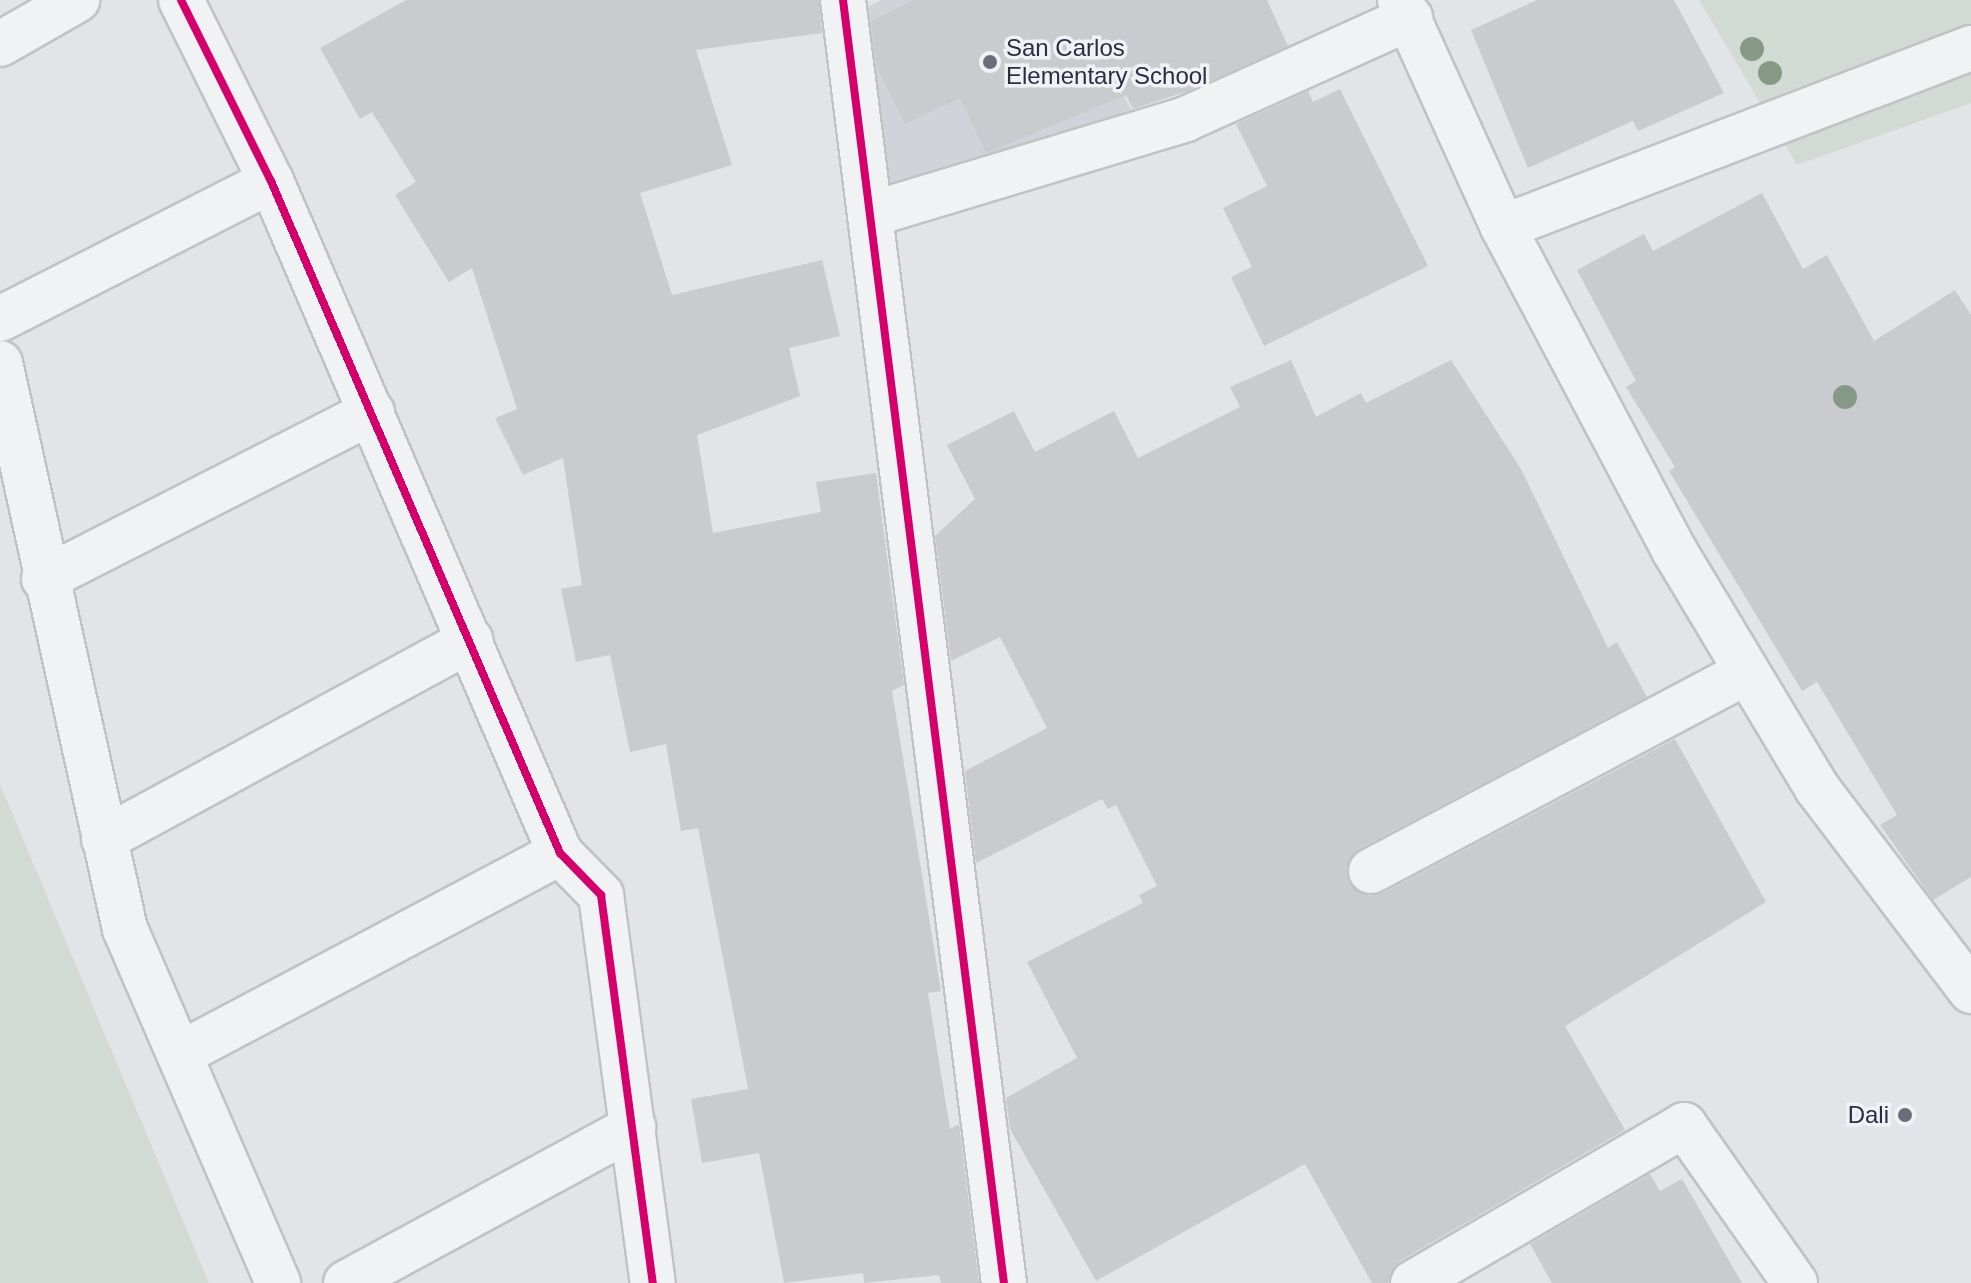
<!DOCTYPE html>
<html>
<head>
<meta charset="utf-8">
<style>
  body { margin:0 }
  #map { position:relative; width:1971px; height:1283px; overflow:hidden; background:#e3e4e7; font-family:Helvetica,sans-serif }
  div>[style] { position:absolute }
  .built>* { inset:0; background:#d1d3da }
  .green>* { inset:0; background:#d2dbd3 }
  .building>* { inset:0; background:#c9cbce }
  .roads { filter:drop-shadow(2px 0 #c1c2c5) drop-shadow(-2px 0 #c1c2c5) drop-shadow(0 2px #c1c2c5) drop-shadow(0 -2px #c1c2c5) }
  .minor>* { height:44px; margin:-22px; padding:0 22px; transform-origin:22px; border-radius:22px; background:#f1f2f4 }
  .tertiary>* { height:44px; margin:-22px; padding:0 22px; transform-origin:22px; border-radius:22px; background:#f1f2f4 }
  .cycleway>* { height:8px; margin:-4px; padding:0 4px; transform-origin:4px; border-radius:4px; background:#d6006c }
  .trees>* { width:24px; height:24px; margin:-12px; border-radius:50%; background:#869987 }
  .dots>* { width:22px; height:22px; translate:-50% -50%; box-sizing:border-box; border:4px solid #f0f2f6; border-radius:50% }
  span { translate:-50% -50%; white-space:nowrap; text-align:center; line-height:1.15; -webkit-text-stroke:7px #f0f2f6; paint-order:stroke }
  .poi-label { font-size:24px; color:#2a2f40 }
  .left { translate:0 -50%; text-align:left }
  .right { translate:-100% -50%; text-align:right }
</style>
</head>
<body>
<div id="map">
  <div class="built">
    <div style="clip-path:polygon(881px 0,1074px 0,1134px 115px,892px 193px,866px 8px)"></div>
  </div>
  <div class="green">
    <div style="clip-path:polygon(1699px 0,1971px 0,1971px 103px,1797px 165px)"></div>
    <div style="clip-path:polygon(0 783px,0 784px,209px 1283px,0 1283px)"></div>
  </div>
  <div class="building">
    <div style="clip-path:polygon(406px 0,819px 0,822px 33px,696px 50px,732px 165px,640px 193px,672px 295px,822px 260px,840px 336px,789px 348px,800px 396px,697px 435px,713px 533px,821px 512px,816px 482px,876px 473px,904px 685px,892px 691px,941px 991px,928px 993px,950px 1129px,959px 1124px,979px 1283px,941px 1283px,939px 1275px,864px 1283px,863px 1273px,784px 1283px,759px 1153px,702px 1163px,691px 1099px,748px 1089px,698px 828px,681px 831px,666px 744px,630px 752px,610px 655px,576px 662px,561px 589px,582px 585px,563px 458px,523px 475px,495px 418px,517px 409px,472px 268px,449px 282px,395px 195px,416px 182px,372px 112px,360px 119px,320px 48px)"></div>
    <div style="clip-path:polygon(913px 0,1267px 0,1288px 46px,1188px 91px,1133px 109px,1126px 95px,986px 153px,960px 98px,905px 124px,877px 68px,871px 21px)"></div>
    <div style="clip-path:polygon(1537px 0,1674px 0,1724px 93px,1638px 131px,1633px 121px,1528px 168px,1471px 30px)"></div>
    <div style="clip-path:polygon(1340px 89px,1428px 266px,1264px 346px,1231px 277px,1252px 267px,1223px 208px,1267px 186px,1236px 124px,1308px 91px,1313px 102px)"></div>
    <div style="clip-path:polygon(1762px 193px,1803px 269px,1827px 255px,1874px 341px,1955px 290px,1971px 315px,1971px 877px,1933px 900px,1880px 825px,1897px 815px,1817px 682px,1802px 691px,1669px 471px,1675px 467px,1626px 387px,1636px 381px,1577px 270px,1644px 234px,1653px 251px)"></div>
    <div style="clip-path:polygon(1291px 360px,1316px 417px,1361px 393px,1366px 403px,1451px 360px,1521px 469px,1608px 648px,1617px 642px,1647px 697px,1359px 849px,1346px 869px,1349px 883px,1369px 896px,1383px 893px,1675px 739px,1766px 902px,1565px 1026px,1625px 1130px,1400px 1261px,1388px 1283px,1372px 1283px,1305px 1164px,1096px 1281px,1010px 1129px,1006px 1098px,1077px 1058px,1027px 962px,1143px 903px,1139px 895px,1157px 886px,1116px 805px,1108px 809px,1102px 799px,976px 863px,965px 771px,1047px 728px,1000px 637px,951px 661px,935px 536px,975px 499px,947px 445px,1014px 411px,1035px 452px,1114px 411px,1138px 458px,1240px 407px,1230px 387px)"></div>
    <div style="clip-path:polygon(1650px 1174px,1660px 1191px,1682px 1179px,1742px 1283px,1552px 1283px,1530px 1244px)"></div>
  </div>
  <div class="roads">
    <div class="minor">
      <div style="left:181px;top:0;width:202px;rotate:63.6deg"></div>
      <div style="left:271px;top:181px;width:732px;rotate:66.73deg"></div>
      <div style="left:560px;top:853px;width:59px;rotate:45.7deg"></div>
      <div style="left:601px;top:895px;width:391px;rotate:82.4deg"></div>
      <div style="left:843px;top:0;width:1293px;rotate:82.85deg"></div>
      <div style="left:0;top:44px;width:89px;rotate:-29.7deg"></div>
      <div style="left:872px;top:214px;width:328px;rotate:-16.8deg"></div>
      <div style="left:1186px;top:119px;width:246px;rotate:-24.3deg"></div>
      <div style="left:1503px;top:227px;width:501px;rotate:-20.93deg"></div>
      <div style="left:0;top:319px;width:304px;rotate:-27deg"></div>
      <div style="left:0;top:363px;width:580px;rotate:77.55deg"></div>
      <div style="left:125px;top:929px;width:386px;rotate:66.6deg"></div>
      <div style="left:44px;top:579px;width:368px;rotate:-27deg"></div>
      <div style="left:104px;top:839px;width:417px;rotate:-28.5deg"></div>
      <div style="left:1371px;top:871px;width:423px;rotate:-27.9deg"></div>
      <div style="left:182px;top:1053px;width:428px;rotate:-27.9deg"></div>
      <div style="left:346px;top:1283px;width:327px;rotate:-28.5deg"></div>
      <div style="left:1413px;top:1283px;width:314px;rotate:-30.2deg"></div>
      <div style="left:1684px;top:1125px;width:193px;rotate:54.9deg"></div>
    </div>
    <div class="tertiary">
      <div style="left:1400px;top:0;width:249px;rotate:65.6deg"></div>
      <div style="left:1503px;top:227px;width:365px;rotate:62.1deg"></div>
      <div style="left:1674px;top:550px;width:278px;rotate:59deg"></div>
      <div style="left:1817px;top:788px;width:255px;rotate:52.8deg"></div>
    </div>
  </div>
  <div class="cycleway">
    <div style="left:181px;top:0;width:202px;rotate:63.6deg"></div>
    <div style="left:271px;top:181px;width:732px;rotate:66.73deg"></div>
    <div style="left:560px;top:853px;width:59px;rotate:45.7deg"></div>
    <div style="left:601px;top:895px;width:391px;rotate:82.4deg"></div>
    <div style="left:843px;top:0;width:1293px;rotate:82.85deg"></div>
  </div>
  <div class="trees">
    <div style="left:1752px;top:49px"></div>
    <div style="left:1770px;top:73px"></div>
    <div style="left:1845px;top:397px"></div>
  </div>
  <div class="dots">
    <div style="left:990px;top:62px;background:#6b6e7a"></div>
    <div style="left:1905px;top:1115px;background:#6b6e7a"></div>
  </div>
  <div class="poi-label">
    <span class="left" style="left:1006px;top:62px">San Carlos<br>Elementary School</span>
    <span class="right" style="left:1889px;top:1115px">Dali</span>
  </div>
</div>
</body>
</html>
